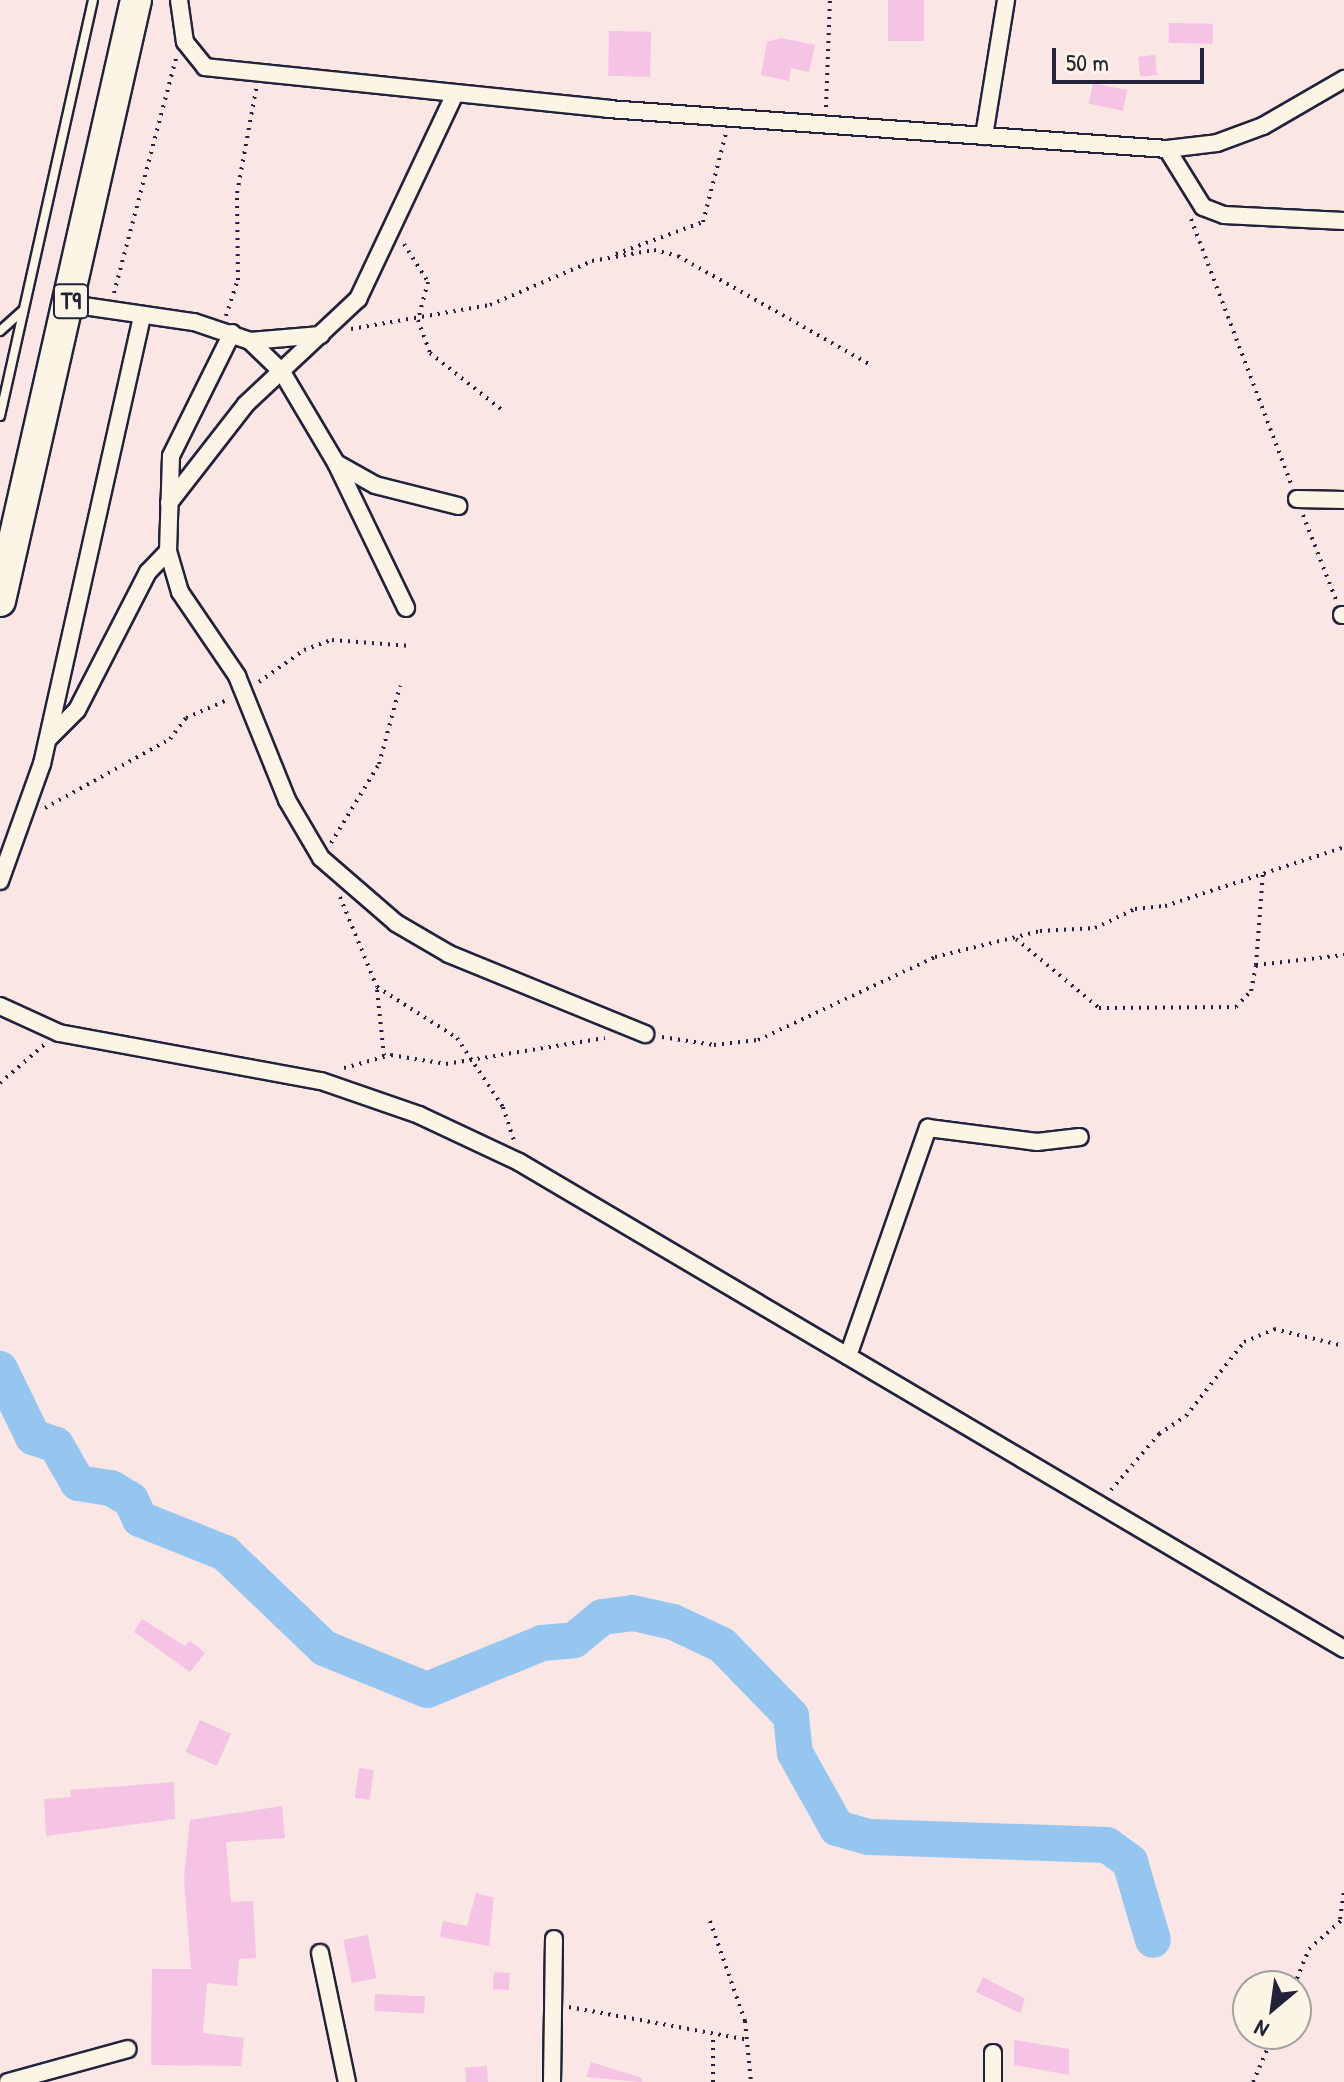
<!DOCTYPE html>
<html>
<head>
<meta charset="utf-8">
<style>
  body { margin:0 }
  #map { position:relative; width:1344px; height:2082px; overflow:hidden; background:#fae6e5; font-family:"Patrick Hand",sans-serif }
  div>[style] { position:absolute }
  .river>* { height:36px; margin:-18px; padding:0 18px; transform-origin:18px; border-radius:18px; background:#94c6f0 }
  .building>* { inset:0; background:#f5c3e4; transform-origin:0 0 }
  .path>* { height:4px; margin-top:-2px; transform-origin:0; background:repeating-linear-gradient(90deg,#22223b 0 2px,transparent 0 8px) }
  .roads { filter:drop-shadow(2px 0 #22223b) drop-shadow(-2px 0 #22223b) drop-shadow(0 2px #22223b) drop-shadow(0 -2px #22223b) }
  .lane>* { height:8px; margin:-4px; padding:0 4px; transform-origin:4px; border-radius:4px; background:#fcf5e5 }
  .street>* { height:16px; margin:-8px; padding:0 8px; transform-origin:8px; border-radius:8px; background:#fcf5e5 }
  .highway>* { height:30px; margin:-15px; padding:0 15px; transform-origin:15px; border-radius:15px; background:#fcf5e5 }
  span { translate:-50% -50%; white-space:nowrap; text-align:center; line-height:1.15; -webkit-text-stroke:6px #fcf5e5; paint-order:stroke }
  .shield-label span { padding:2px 6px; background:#fcf5e5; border:2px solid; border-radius:6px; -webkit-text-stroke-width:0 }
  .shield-label { font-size:24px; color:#22223b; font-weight:700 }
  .north { position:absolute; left:1232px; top:1970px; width:80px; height:80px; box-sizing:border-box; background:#fcf5e5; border:2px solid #a5a1a1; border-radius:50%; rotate:209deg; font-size:22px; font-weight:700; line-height:32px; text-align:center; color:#22223b }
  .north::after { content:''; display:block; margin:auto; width:28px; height:36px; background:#22223b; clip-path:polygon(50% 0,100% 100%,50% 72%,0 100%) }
  .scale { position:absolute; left:1052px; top:48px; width:152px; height:36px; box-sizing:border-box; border:4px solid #22223b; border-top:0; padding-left:10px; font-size:24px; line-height:28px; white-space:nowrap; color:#22223b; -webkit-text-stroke:6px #fcf5e5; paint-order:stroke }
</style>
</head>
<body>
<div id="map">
  <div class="river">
    <div style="left:0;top:1369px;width:76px;rotate:64.1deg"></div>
    <div style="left:33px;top:1437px;width:24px;rotate:19deg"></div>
    <div style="left:56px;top:1445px;width:44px;rotate:59.9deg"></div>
    <div style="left:78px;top:1483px;width:33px;rotate:9deg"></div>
    <div style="left:111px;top:1488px;width:23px;rotate:31deg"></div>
    <div style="left:131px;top:1500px;width:21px;rotate:65deg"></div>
    <div style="left:140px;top:1519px;width:92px;rotate:21.8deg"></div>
    <div style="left:225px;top:1553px;width:137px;rotate:43.8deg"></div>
    <div style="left:324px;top:1648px;width:111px;rotate:22.2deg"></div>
    <div style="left:427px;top:1690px;width:124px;rotate:-22.2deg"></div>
    <div style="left:542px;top:1643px;width:32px;rotate:-5deg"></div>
    <div style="left:574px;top:1640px;width:36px;rotate:-39deg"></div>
    <div style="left:602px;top:1617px;width:31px;rotate:-7deg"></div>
    <div style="left:633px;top:1613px;width:41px;rotate:12.7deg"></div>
    <div style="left:673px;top:1622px;width:54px;rotate:25.1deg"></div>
    <div style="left:722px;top:1645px;width:99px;rotate:45.8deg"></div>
    <div style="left:791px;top:1716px;width:37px;rotate:84deg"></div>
    <div style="left:795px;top:1753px;width:86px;rotate:60.8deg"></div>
    <div style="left:837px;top:1828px;width:33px;rotate:16deg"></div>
    <div style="left:869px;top:1837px;width:238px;rotate:1.9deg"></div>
    <div style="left:1107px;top:1845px;width:29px;rotate:36deg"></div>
    <div style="left:1130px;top:1862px;width:81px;rotate:73.6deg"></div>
  </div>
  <div class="building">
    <div style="left:888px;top:0;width:36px;height:41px"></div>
    <div style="left:1169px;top:23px;width:44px;height:20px;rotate:1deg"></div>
    <div style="left:609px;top:31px;width:42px;height:45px;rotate:1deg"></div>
    <div style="clip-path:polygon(781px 38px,815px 45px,809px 72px,791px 68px,789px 81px,761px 75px,767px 42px)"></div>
    <div style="left:1155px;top:55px;width:20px;height:17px;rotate:84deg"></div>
    <div style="left:1093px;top:83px;width:35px;height:21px;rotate:12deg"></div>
    <div style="clip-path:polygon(142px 1619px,185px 1646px,190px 1641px,205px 1653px,190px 1672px,134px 1632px)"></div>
    <div style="left:200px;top:1720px;width:34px;height:35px;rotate:24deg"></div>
    <div style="left:359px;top:1768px;width:15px;height:30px;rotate:8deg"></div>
    <div style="clip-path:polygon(174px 1782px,175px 1819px,46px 1836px,44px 1799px,71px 1797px,70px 1790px)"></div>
    <div style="clip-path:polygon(282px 1806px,285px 1838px,226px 1842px,231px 1902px,253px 1901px,256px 1958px,239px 1959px,237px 1986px,207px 1983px,203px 2033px,244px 2038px,241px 2066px,151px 2065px,152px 1969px,191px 1969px,184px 1878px,190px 1820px)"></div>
    <div style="clip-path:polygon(476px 1893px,494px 1898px,489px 1946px,440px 1937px,443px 1921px,467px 1926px)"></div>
    <div style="left:368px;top:1935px;width:44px;height:25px;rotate:79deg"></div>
    <div style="left:494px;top:1972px;width:16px;height:17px;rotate:4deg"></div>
    <div style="clip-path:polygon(983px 1977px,1025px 1999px,1020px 2013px,976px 1992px)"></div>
    <div style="left:375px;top:1994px;width:50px;height:17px;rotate:3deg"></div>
    <div style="clip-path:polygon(1014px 2040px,1069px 2049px,1069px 2075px,1014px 2065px)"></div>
    <div style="clip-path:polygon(591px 2062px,642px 2078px,642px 2082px,586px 2077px)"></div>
    <div style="left:487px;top:2066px;width:16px;height:22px;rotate:86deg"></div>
  </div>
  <div class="path">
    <div style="left:826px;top:107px;width:107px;rotate:-87.9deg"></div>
    <div style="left:1191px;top:219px;width:283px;rotate:69.3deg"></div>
    <div style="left:404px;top:244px;width:45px;rotate:57.7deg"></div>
    <div style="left:428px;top:282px;width:39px;rotate:105deg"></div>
    <div style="left:418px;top:320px;width:35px;rotate:70deg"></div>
    <div style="left:430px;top:353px;width:92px;rotate:38.4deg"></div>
    <div style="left:616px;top:254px;width:93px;rotate:-20.2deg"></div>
    <div style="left:703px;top:222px;width:92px;rotate:-75.5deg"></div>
    <div style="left:114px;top:293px;width:243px;rotate:-75.2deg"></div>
    <div style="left:226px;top:316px;width:38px;rotate:-72deg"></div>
    <div style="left:238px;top:280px;width:87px;rotate:-90.7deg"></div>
    <div style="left:237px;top:193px;width:106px;rotate:-79.6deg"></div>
    <div style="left:351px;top:329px;width:141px;rotate:-9.8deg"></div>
    <div style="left:490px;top:305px;width:111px;rotate:-23.3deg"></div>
    <div style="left:592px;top:261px;width:63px;rotate:-10.1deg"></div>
    <div style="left:654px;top:250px;width:25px;rotate:14deg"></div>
    <div style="left:678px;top:256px;width:222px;rotate:29.5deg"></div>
    <div style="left:1303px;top:515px;width:91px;rotate:68.8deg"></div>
    <div style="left:259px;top:682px;width:55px;rotate:-35.4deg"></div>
    <div style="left:304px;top:650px;width:30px;rotate:-20deg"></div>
    <div style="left:332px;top:640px;width:79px;rotate:4.3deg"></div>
    <div style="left:45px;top:808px;width:143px;rotate:-28.9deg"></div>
    <div style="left:170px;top:739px;width:26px;rotate:-53deg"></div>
    <div style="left:186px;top:718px;width:45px;rotate:-23.7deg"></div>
    <div style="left:331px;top:843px;width:92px;rotate:-58.7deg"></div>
    <div style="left:379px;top:764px;width:81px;rotate:-74.9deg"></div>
    <div style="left:340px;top:897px;width:97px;rotate:67.7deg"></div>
    <div style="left:377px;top:987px;width:95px;rotate:32.5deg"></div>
    <div style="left:457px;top:1038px;width:83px;rotate:56.3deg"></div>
    <div style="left:503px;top:1107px;width:36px;rotate:72deg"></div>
    <div style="left:1016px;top:939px;width:108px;rotate:39.7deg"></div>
    <div style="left:1099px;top:1008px;width:137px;rotate:-0.4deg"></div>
    <div style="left:1236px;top:1007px;width:22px;rotate:-47deg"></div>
    <div style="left:1251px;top:991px;width:26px;rotate:-79deg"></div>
    <div style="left:1256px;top:965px;width:93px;rotate:-85.7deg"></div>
    <div style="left:1256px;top:965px;width:89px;rotate:-6.5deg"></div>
    <div style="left:377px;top:990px;width:66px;rotate:83.9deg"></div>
    <div style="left:662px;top:1037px;width:53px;rotate:8.7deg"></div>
    <div style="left:714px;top:1045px;width:44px;rotate:-6.5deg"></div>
    <div style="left:758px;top:1040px;width:195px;rotate:-25.1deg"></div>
    <div style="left:935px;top:957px;width:108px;rotate:-13.9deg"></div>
    <div style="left:1040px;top:931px;width:55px;rotate:-3.1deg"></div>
    <div style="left:1095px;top:928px;width:44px;rotate:-25.4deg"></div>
    <div style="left:1135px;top:909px;width:30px;rotate:-6deg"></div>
    <div style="left:1165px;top:906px;width:188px;rotate:-18.2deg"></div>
    <div style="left:344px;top:1068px;width:49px;rotate:-15.5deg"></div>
    <div style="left:391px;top:1055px;width:56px;rotate:9.3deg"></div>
    <div style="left:446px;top:1064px;width:161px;rotate:-9.3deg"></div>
    <div style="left:0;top:1083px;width:58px;rotate:-40.8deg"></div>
    <div style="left:1111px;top:1490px;width:74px;rotate:-49.4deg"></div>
    <div style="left:1159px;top:1434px;width:32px;rotate:-34deg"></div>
    <div style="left:1186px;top:1416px;width:94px;rotate:-51.9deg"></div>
    <div style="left:1244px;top:1342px;width:33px;rotate:-23deg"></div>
    <div style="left:1274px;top:1329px;width:72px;rotate:13.7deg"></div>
    <div style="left:1340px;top:1919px;width:29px;rotate:-82deg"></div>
    <div style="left:710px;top:1921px;width:106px;rotate:70.7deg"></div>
    <div style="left:745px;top:2021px;width:61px;rotate:84.4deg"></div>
    <div style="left:1294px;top:1986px;width:40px;rotate:-68deg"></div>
    <div style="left:1309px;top:1949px;width:47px;rotate:-41.5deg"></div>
    <div style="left:569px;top:2007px;width:183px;rotate:10.4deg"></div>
    <div style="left:713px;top:2082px;width:43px;rotate:-90deg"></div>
    <div style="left:1253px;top:2082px;width:52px;rotate:-66.4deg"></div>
  </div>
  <div class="roads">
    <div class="lane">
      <div style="left:0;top:331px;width:30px;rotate:-42deg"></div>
      <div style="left:0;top:416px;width:426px;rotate:-77.4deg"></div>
    </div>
    <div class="street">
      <div style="left:179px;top:0;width:42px;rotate:81.9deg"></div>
      <div style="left:185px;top:42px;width:32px;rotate:51deg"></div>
      <div style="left:205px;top:67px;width:405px;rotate:5.9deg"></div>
      <div style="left:608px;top:109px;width:560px;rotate:4.09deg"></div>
      <div style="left:1167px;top:149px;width:68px;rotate:58.2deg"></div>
      <div style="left:1203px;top:207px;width:22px;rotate:21deg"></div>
      <div style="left:1224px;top:215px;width:120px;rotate:2.9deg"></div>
      <div style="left:984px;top:136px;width:138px;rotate:-80.8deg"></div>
      <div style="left:1167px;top:149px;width:50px;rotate:-6.8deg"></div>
      <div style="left:1217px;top:143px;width:49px;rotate:-20.3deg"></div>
      <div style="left:1263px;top:126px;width:94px;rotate:-30.1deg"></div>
      <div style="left:70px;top:304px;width:125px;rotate:8.3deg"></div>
      <div style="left:194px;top:322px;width:59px;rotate:18.7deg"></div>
      <div style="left:250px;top:341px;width:45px;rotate:44.1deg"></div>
      <div style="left:282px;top:372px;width:106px;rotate:59.3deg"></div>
      <div style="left:336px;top:463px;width:45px;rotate:29.4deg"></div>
      <div style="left:375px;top:485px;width:86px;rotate:14.2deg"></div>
      <div style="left:232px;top:333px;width:137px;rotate:116.4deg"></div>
      <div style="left:171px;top:456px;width:95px;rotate:91.8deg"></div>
      <div style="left:168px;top:551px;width:43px;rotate:73.7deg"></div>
      <div style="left:180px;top:592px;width:102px;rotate:55.8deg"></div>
      <div style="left:237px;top:676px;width:134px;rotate:68deg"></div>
      <div style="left:287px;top:800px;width:67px;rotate:59.6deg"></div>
      <div style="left:321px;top:858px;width:99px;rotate:40.9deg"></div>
      <div style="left:396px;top:923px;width:61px;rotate:30.3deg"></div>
      <div style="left:449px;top:954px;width:212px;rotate:22.2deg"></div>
      <div style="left:250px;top:341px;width:71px;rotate:-4.8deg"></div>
      <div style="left:336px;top:463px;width:161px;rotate:64.2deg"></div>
      <div style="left:1297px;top:499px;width:47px;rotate:1.2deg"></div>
      <div style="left:169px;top:503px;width:125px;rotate:-52.1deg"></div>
      <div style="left:246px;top:404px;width:154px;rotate:-43.2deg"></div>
      <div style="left:358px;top:299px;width:227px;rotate:-64.7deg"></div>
      <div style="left:1342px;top:615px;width:2px"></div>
      <div style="left:48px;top:739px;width:41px;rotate:-45deg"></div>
      <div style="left:77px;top:710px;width:155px;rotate:-62.8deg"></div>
      <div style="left:148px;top:572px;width:29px;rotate:-46deg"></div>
      <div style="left:0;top:881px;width:124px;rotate:-70.3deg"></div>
      <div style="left:42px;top:764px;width:458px;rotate:-77.4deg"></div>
      <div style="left:0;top:1006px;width:65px;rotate:24.6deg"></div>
      <div style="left:59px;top:1033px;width:266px;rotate:10.4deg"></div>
      <div style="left:321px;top:1081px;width:104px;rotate:19.1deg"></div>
      <div style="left:419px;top:1115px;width:110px;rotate:25.2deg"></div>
      <div style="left:519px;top:1162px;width:958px;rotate:30.55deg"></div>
      <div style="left:848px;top:1356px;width:242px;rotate:-70.7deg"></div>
      <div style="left:928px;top:1128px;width:110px;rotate:7.3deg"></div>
      <div style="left:1037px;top:1142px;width:43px;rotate:-6.6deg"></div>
      <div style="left:320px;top:1953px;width:132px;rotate:78.2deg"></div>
      <div style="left:993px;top:2053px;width:29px;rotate:90deg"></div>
      <div style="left:8px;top:2082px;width:124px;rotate:-15.4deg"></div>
      <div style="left:552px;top:2082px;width:143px;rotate:-89.2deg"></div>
    </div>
    <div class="highway">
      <div style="left:0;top:601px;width:616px;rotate:-77.25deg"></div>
    </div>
  </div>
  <div class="shield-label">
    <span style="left:71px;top:301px">T9</span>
  </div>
  <div class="north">N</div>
  <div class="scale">50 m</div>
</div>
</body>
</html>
